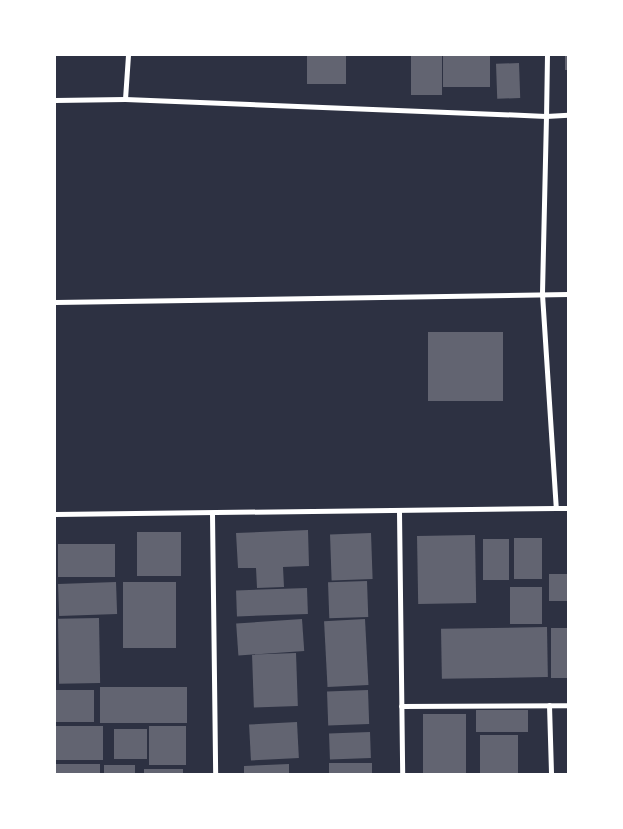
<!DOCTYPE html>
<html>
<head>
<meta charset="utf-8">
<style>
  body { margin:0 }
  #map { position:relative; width:623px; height:829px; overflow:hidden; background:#2d3142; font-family:"Space Grotesk",sans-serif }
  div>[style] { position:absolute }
  .building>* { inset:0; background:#626471; transform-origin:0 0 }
  .minor>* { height:5px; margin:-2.5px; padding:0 2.5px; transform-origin:2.5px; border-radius:2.5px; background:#fff }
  span { translate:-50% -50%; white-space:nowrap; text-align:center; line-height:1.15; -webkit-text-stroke:4px #fff; paint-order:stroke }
  .frame { position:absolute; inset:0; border:56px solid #fff; pointer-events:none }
</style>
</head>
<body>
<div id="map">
  <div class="building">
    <div style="left:307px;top:55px;width:39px;height:29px"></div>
    <div style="left:411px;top:55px;width:31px;height:40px"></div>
    <div style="left:443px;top:55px;width:47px;height:32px"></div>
    <div style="left:565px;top:55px;width:3px;height:15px"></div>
    <div style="left:519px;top:63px;width:35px;height:23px;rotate:88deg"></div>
    <div style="left:428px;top:332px;width:75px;height:69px"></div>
    <div style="clip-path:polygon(308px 530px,309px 566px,283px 567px,284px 587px,257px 588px,256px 568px,238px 568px,236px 533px)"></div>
    <div style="left:181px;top:532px;width:44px;height:44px;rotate:90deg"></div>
    <div style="left:371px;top:533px;width:46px;height:41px;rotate:88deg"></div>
    <div style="left:475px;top:535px;width:68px;height:58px;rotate:89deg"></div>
    <div style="left:514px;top:538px;width:28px;height:41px"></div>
    <div style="left:509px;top:539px;width:41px;height:26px;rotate:90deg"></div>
    <div style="left:115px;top:544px;width:33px;height:57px;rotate:90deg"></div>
    <div style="left:549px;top:574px;width:19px;height:27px"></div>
    <div style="left:367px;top:581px;width:36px;height:39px;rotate:88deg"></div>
    <div style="left:116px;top:582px;width:32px;height:58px;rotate:88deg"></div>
    <div style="left:123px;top:582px;width:53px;height:66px"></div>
    <div style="left:510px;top:587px;width:32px;height:37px"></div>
    <div style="left:307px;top:588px;width:26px;height:71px;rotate:88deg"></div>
    <div style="left:99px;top:618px;width:65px;height:41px;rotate:89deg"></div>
    <div style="left:302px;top:619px;width:32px;height:66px;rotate:86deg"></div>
    <div style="left:365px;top:619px;width:66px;height:41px;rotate:87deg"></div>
    <div style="left:547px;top:627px;width:50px;height:106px;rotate:89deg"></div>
    <div style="left:568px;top:628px;width:50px;height:17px;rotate:90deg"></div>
    <div style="left:296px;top:653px;width:53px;height:44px;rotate:88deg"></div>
    <div style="left:187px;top:687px;width:36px;height:87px;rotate:90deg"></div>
    <div style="left:55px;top:690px;width:39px;height:32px"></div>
    <div style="left:368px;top:690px;width:34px;height:41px;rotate:88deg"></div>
    <div style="left:476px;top:710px;width:52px;height:22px"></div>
    <div style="left:423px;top:714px;width:43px;height:60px"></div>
    <div style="left:297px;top:722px;width:36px;height:48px;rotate:87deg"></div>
    <div style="left:103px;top:726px;width:34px;height:48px;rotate:90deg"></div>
    <div style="left:186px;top:726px;width:39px;height:37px;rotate:90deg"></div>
    <div style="left:114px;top:729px;width:33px;height:30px"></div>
    <div style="left:370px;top:732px;width:26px;height:41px;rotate:88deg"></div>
    <div style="left:480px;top:735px;width:38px;height:39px"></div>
    <div style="left:372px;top:763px;width:11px;height:43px;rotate:90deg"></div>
    <div style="left:55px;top:764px;width:45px;height:10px"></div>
    <div style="clip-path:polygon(289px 764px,289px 774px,244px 774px,244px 766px)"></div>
    <div style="left:104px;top:765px;width:31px;height:9px"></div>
    <div style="left:144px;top:769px;width:39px;height:5px"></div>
  </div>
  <div class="minor">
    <div style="left:547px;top:55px;width:61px;rotate:90.9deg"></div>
    <div style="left:546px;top:116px;width:22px;rotate:-3deg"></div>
    <div style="left:125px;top:99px;width:44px;rotate:-86.1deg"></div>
    <div style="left:55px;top:100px;width:70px;rotate:-0.8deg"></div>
    <div style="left:125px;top:99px;width:421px;rotate:2.3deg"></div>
    <div style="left:546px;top:116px;width:178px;rotate:91.3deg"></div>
    <div style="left:542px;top:294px;width:214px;rotate:86.3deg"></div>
    <div style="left:556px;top:508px;width:501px;rotate:179.31deg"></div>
    <div style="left:55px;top:302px;width:513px;rotate:-0.89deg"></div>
    <div style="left:556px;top:508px;width:12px"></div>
    <div style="left:399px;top:512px;width:262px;rotate:89.3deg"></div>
    <div style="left:212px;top:514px;width:260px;rotate:89.3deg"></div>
    <div style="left:549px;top:705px;width:69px;rotate:88.3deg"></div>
    <div style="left:401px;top:706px;width:167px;rotate:-0.3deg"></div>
  </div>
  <div class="frame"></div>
</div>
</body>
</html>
